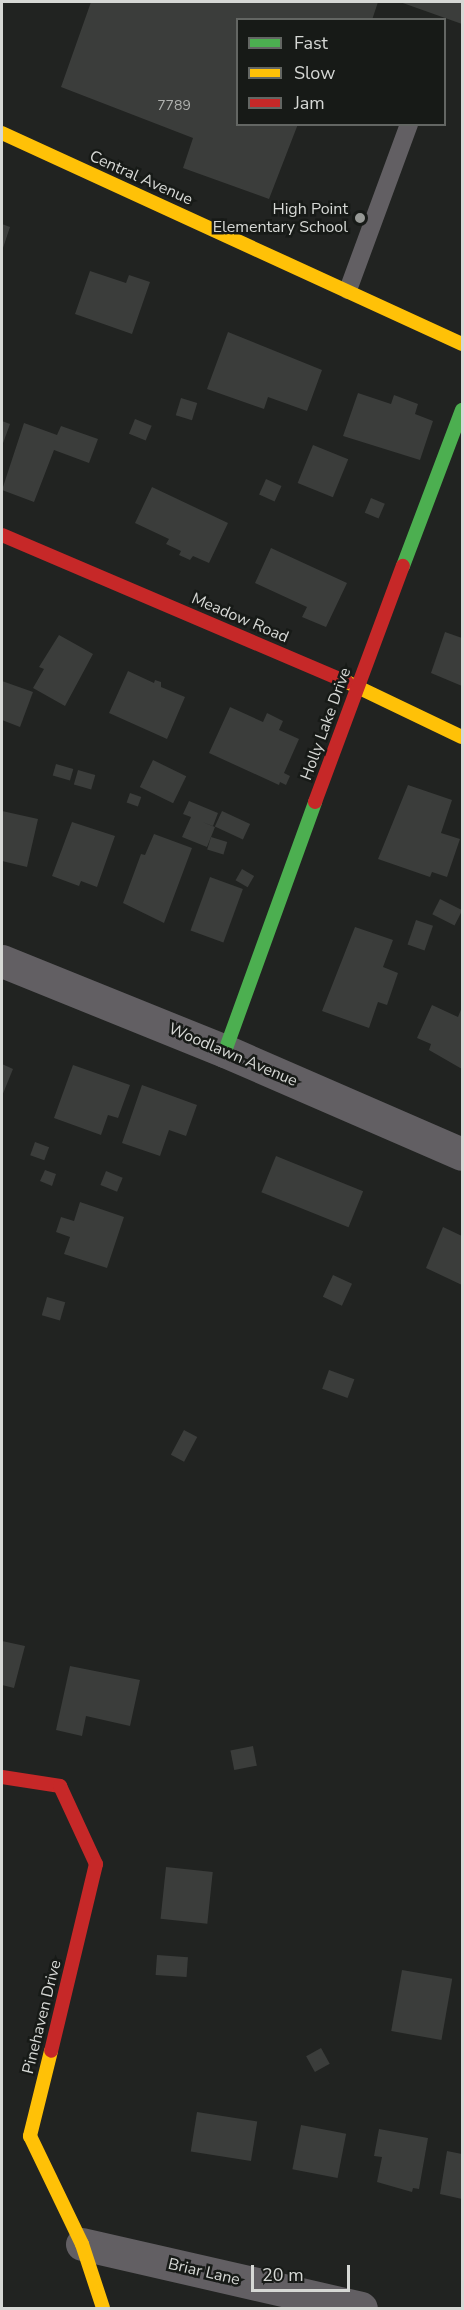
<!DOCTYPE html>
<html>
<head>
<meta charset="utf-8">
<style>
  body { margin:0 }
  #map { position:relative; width:464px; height:2310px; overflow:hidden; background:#212321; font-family:"Nunito Sans",sans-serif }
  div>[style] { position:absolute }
  .building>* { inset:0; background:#3b3d3b; transform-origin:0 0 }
  .lane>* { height:18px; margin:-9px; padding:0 9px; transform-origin:9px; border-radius:9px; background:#625f63 }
  .street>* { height:33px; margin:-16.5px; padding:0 16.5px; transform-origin:16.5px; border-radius:16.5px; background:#625f63 }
  .fast>* { height:14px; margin:-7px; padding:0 7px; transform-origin:7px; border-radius:7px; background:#4caf50 }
  .slow>* { height:14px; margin:-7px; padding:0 7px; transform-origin:7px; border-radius:7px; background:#ffc107 }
  .jam>* { height:14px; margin:-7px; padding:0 7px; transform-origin:7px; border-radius:7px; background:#c62828 }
  .dots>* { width:16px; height:16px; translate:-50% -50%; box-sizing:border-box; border:3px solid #171a17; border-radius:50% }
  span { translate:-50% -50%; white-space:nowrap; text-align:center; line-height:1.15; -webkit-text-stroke:5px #171a17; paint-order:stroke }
  .number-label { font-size:14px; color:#afb1ae }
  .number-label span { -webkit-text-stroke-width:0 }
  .street-label { font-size:16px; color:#d6d8d5 }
  .poi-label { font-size:16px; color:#d6d8d5 }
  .right { translate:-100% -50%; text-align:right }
  .frame { position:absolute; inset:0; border:3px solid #d6d8d5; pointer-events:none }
  .legend { position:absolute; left:236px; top:18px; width:210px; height:108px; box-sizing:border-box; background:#171a17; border:2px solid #636663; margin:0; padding:8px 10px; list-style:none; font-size:18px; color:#d6d8d5 }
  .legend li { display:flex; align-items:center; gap:12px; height:30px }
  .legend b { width:30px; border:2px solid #636663 }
  .scale { position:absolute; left:251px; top:2265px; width:99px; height:27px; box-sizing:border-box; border:3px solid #d6d8d5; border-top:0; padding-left:8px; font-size:18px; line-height:21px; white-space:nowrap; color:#d6d8d5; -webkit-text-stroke:4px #171a17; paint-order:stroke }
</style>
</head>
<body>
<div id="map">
  <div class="building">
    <div style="clip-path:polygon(91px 2px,378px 2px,372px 20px,237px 20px,237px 124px,298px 124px,269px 199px,183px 168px,193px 138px,61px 87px)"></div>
    <div style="clip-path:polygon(400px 2px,462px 2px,462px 24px)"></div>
    <div style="clip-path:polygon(2px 224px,10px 227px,2px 251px)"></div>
    <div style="clip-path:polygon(90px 271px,126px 283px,129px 275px,150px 282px,132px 334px,75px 314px)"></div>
    <div style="clip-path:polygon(228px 332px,322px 370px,307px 411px,268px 397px,264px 409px,207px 389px)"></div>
    <div style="clip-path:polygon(358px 393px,391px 404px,394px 395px,418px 404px,415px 414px,433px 421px,420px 460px,343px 436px)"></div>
    <div style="left:181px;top:398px;width:17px;height:18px;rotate:17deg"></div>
    <div style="left:135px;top:419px;width:18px;height:16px;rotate:22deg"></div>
    <div style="clip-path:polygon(2px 421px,10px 424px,2px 446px)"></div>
    <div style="clip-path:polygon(24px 423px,57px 435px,61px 426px,98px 439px,89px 463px,54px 450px,34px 502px,2px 490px)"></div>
    <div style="left:313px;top:445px;width:38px;height:41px;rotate:22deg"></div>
    <div style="left:266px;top:479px;width:17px;height:17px;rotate:24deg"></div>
    <div style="clip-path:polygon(152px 487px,228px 523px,209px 563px,193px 556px,190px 560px,179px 555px,181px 551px,166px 544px,169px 539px,135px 523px)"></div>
    <div style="left:371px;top:498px;width:15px;height:16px;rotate:23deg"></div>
    <div style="clip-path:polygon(271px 548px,347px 583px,326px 627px,302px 617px,307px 607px,255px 583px)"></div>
    <div style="clip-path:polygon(445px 632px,462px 638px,462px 686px,431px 673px)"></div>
    <div style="clip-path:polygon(59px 635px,93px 654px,65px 706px,33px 688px,44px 669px,39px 667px)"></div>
    <div style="clip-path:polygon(128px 671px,154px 683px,155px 680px,161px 682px,161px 687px,185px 697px,167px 739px,109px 713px)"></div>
    <div style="clip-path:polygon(2px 681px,33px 692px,20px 727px,2px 720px)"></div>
    <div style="clip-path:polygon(230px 707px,263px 722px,267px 713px,283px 721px,279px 730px,299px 739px,284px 773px,290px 776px,286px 785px,280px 782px,279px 785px,209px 753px)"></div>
    <div style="left:153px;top:760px;width:37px;height:30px;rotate:26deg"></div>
    <div style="left:56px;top:764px;width:18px;height:12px;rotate:16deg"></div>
    <div style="left:78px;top:770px;width:18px;height:15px;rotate:16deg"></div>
    <div style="clip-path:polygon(408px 785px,452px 800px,441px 833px,460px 839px,447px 877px,432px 872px,430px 877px,378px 859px)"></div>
    <div style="left:130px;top:793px;width:12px;height:10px;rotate:20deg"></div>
    <div style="clip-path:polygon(189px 801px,218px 813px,213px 826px,202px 822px,215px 827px,207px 847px,182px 837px,191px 817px,183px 814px)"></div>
    <div style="clip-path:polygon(2px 811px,38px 819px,27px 867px,2px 861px)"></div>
    <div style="left:222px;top:811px;width:31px;height:17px;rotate:25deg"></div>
    <div style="clip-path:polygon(72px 822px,115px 836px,97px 887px,81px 881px,79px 886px,52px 876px)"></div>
    <div style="clip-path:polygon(154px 834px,192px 848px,164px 923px,123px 903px,141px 854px,145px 855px)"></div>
    <div style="left:211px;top:837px;width:17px;height:13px;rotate:17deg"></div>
    <div style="left:242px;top:869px;width:14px;height:13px;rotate:30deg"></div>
    <div style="left:210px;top:877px;width:35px;height:57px;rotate:20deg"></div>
    <div style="left:440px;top:899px;width:25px;height:17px;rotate:27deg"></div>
    <div style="left:416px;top:920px;width:18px;height:26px;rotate:19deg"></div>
    <div style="clip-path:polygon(355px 927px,393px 940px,383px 967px,398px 973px,387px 1005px,378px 1002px,369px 1028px,322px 1011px)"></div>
    <div style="clip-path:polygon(432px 1005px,458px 1017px,462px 1007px,462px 1069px,429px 1050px,431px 1044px,417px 1038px)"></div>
    <div style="clip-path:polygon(2px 1064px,13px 1069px,2px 1096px)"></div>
    <div style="clip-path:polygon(73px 1065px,130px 1085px,118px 1118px,108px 1115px,101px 1135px,54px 1118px)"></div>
    <div style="clip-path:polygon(142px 1085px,197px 1105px,186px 1136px,169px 1130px,160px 1156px,122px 1143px)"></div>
    <div style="left:35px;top:1142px;width:15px;height:14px;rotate:20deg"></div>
    <div style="left:276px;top:1156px;width:94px;height:39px;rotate:22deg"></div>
    <div style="clip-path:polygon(45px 1170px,56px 1174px,52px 1186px,40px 1181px)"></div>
    <div style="left:106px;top:1171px;width:18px;height:15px;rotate:22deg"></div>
    <div style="clip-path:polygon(80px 1202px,124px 1217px,107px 1268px,64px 1254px,70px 1237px,56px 1232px,61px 1217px,74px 1221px)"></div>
    <div style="clip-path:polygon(443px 1227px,462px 1236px,462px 1285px,426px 1268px)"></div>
    <div style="left:333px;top:1275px;width:21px;height:24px;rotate:25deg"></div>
    <div style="left:47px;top:1297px;width:19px;height:19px;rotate:16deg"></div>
    <div style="left:329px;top:1370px;width:27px;height:20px;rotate:20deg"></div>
    <div style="left:184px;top:1430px;width:15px;height:28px;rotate:28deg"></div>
    <div style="clip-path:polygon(2px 1641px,25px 1646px,14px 1688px,2px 1685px)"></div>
    <div style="clip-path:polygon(70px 1666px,140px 1680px,130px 1726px,86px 1716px,82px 1736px,56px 1730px)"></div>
    <div style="left:253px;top:1746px;width:20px;height:23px;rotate:79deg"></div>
    <div style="left:166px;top:1867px;width:47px;height:52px;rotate:6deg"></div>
    <div style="left:157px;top:1955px;width:31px;height:20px;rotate:4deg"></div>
    <div style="left:402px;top:1970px;width:51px;height:62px;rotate:10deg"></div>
    <div style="left:321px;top:2048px;width:18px;height:17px;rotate:61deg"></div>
    <div style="left:197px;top:2112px;width:61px;height:40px;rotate:9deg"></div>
    <div style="left:301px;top:2125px;width:46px;height:45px;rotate:11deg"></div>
    <div style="clip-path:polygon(379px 2129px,428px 2138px,419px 2189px,413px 2188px,412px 2192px,377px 2182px,382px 2157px,374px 2156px)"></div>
    <div style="clip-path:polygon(447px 2151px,462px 2154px,462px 2199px,440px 2194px)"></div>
  </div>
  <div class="lane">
    <div style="left:348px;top:290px;width:177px;rotate:-69.8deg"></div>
  </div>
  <div class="street">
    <div style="left:2px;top:961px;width:240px;rotate:22deg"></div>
    <div style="left:225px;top:1051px;width:258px;rotate:23.5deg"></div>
    <div style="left:82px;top:2244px;width:286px;rotate:12.9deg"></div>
  </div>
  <div class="fast">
    <div style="left:403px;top:566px;width:167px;rotate:-69.3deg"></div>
    <div style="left:225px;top:1051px;width:265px;rotate:-70.1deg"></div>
  </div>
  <div class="slow">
    <div style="left:2px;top:133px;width:506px;rotate:24.64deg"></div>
    <div style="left:347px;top:682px;width:127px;rotate:25.6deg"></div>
    <div style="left:51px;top:2051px;width:88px;rotate:103.9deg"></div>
    <div style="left:30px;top:2136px;width:120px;rotate:64.3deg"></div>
    <div style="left:82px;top:2244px;width:67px;rotate:71.8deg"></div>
  </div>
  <div class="jam">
    <div style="left:2px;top:535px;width:375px;rotate:23.1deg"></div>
    <div style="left:315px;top:802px;width:252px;rotate:-69.6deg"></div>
    <div style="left:2px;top:1777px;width:59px;rotate:8.8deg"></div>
    <div style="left:60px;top:1786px;width:86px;rotate:65.2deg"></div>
    <div style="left:96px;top:1864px;width:192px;rotate:103.5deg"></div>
  </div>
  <div class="dots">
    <div style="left:360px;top:218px;background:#979996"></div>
  </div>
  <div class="number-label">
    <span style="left:174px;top:106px">7789</span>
  </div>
  <div class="street-label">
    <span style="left:141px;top:178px;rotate:24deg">Central Avenue</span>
    <span style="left:240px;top:618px;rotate:23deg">Meadow Road</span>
    <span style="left:326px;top:724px;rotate:-70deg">Holly Lake Drive</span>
    <span style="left:233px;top:1055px;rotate:23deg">Woodlawn Avenue</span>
    <span style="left:42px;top:2017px;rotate:-76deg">Pinehaven Drive</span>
    <span style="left:204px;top:2272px;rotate:13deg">Briar Lane</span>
  </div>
  <div class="poi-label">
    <span class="right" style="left:348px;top:218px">High Point<br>Elementary School</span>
  </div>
  <div class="frame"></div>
  <ul class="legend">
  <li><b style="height:8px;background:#4caf50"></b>Fast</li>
  <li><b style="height:8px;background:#ffc107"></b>Slow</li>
  <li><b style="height:8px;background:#c62828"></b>Jam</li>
  </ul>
  <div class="scale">20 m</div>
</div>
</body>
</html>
